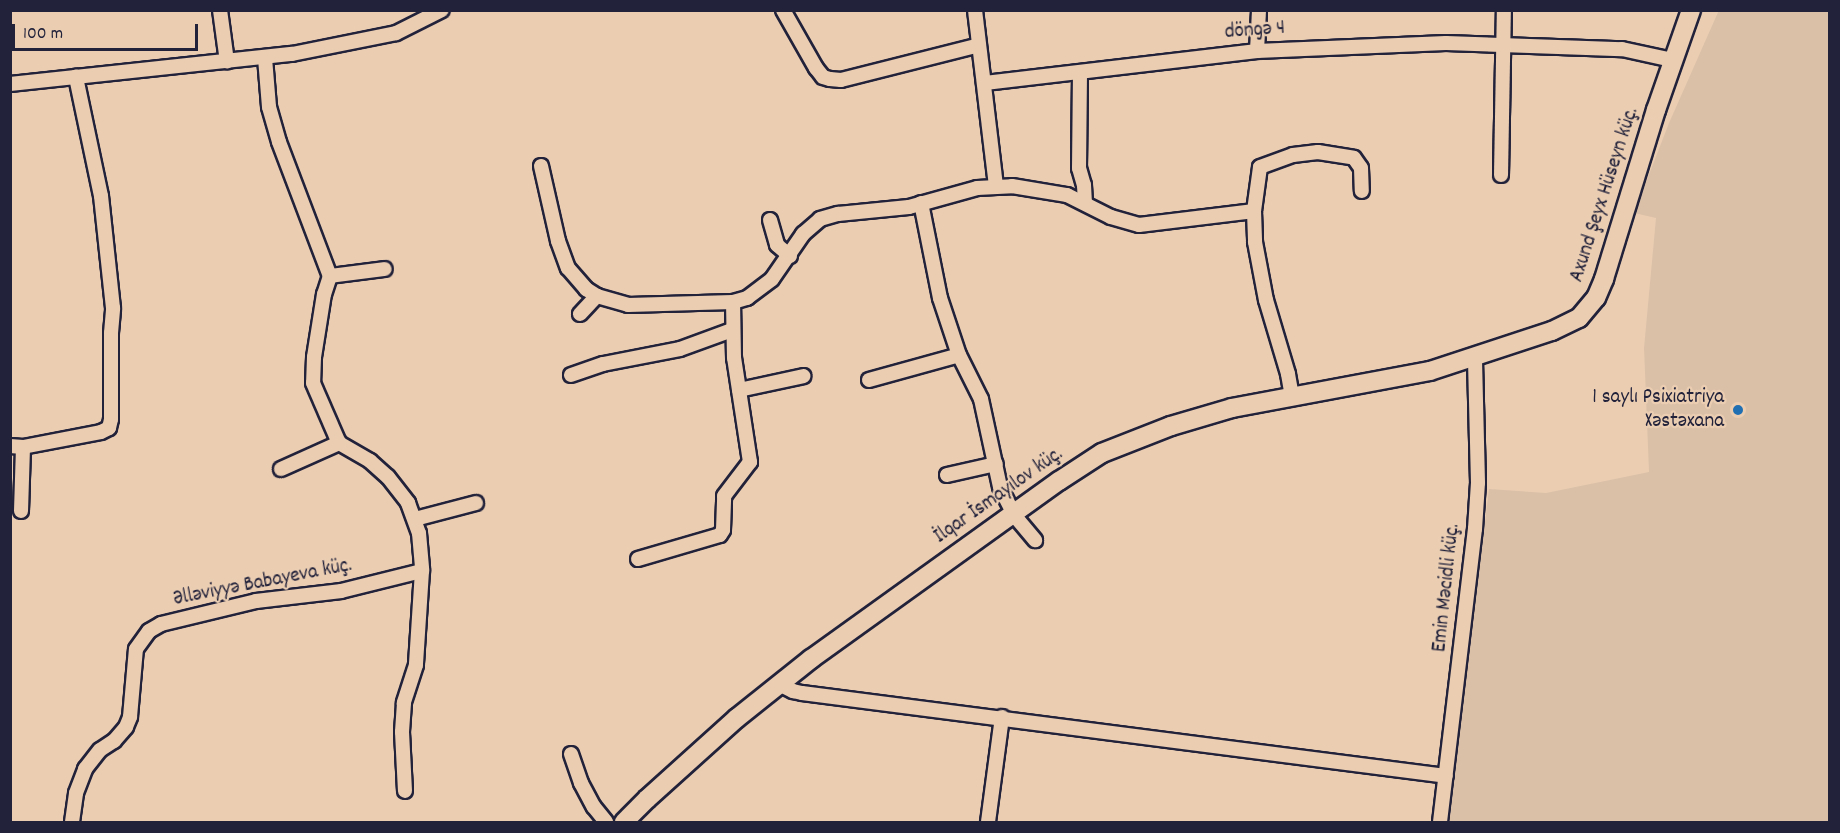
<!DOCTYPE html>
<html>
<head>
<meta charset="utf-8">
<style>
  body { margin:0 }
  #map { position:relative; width:1840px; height:833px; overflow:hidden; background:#ebceb2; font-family:Dekko,sans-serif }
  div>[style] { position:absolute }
  .built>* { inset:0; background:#dbc0a8 }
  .roads { filter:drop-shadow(2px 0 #22223b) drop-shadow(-2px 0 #22223b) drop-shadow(0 2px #22223b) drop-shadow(0 -2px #22223b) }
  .minor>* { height:14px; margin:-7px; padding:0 7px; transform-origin:7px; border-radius:7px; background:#ebceb2 }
  .major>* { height:18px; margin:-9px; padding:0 9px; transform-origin:9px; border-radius:9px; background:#ebceb2 }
  .dots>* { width:16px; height:16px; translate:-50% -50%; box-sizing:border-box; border:3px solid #ebceb2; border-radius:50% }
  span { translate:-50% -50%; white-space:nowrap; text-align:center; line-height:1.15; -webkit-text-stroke:4.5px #ebceb2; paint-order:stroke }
  .street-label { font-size:21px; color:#22223b }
  .poi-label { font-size:21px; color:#22223b }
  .right { translate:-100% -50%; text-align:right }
  .frame { position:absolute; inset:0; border:12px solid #22223b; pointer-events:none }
  .scale { position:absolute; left:12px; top:24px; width:186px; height:27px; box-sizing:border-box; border:3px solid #22223b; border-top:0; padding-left:8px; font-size:18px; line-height:21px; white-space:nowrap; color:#22223b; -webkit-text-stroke:4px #ebceb2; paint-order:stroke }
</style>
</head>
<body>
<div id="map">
  <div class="built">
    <div style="clip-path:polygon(1719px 10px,1829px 11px,1829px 822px,1448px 822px,1489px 489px,1546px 493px,1649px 472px,1644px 348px,1656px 218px,1634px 213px,1669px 123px)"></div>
  </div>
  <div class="roads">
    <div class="minor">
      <div style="left:220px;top:10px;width:52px;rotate:82.3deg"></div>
      <div style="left:783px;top:10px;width:67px;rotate:60.4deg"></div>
      <div style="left:816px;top:68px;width:11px;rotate:52deg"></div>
      <div style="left:823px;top:77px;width:7px;rotate:16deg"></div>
      <div style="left:830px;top:79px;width:11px;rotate:5deg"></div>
      <div style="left:841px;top:80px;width:142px;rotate:-14.2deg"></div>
      <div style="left:975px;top:10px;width:177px;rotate:83.2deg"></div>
      <div style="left:1257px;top:51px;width:41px;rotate:-87.2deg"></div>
      <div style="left:265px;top:58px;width:49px;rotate:85.3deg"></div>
      <div style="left:269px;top:107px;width:36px;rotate:74deg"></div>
      <div style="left:279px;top:142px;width:143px;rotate:69.2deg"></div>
      <div style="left:330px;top:276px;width:19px;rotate:108deg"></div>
      <div style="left:324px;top:294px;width:64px;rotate:99deg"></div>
      <div style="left:314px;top:357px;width:26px;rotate:92deg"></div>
      <div style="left:313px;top:383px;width:65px;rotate:66.6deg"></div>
      <div style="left:339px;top:443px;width:36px;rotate:30deg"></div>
      <div style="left:370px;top:461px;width:24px;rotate:42deg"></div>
      <div style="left:388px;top:477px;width:33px;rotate:52deg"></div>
      <div style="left:408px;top:503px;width:32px;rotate:70deg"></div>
      <div style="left:419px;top:533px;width:38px;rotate:85deg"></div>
      <div style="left:422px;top:571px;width:94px;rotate:93.7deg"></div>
      <div style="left:416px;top:665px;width:40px;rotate:108deg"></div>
      <div style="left:404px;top:703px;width:29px;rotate:94deg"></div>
      <div style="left:402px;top:732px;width:59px;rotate:87.1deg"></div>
      <div style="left:1080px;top:73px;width:95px;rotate:90.6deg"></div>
      <div style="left:1079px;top:168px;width:18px;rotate:74deg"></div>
      <div style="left:1084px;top:185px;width:17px;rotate:87deg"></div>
      <div style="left:985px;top:83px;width:274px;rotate:-6.7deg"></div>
      <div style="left:1257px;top:51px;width:189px;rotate:-2.4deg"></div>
      <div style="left:1446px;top:43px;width:176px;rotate:2deg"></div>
      <div style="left:1622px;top:49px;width:51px;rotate:12.4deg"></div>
      <div style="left:10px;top:84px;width:284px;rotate:-6.1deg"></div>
      <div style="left:292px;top:54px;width:106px;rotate:-11.4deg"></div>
      <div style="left:396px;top:33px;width:51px;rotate:-26.6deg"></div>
      <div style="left:541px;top:166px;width:77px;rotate:77.2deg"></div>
      <div style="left:558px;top:241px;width:29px;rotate:70deg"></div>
      <div style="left:568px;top:268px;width:28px;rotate:49deg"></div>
      <div style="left:586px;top:289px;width:13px;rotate:32deg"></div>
      <div style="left:597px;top:296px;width:32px;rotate:16deg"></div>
      <div style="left:628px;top:305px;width:105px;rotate:-1.6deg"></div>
      <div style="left:733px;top:302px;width:15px;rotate:-16deg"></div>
      <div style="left:747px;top:298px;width:31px;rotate:-37deg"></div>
      <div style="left:772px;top:279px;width:55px;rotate:-55.4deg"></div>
      <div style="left:803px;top:234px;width:23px;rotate:-41deg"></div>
      <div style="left:820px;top:219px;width:19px;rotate:-16deg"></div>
      <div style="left:838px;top:214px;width:71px;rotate:-5.6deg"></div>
      <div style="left:909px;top:207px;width:71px;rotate:-15.6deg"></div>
      <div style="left:977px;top:188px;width:35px;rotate:-3deg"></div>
      <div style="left:1012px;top:186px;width:56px;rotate:9.3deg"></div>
      <div style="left:1067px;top:195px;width:49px;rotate:26.6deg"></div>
      <div style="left:1111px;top:217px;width:29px;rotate:16deg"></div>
      <div style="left:1139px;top:225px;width:116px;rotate:-6.9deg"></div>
      <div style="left:1254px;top:211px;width:31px;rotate:88deg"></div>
      <div style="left:1255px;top:242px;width:59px;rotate:79.3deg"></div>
      <div style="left:1266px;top:300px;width:77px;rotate:73.4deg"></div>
      <div style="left:1288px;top:374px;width:22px;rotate:80deg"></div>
      <div style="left:1501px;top:175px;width:165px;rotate:-89deg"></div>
      <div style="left:921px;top:203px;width:97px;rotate:78.7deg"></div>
      <div style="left:940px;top:298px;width:60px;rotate:71.6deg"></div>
      <div style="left:959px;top:355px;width:49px;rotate:63.4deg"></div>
      <div style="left:981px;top:399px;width:90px;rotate:77.8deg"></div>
      <div style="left:1000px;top:487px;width:31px;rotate:63deg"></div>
      <div style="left:1014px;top:515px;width:33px;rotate:50deg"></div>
      <div style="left:1254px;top:211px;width:44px;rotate:-82.2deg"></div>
      <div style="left:1260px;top:167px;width:35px;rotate:-20deg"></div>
      <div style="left:1293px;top:155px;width:25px;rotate:-7deg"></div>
      <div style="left:1318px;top:152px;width:36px;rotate:9deg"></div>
      <div style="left:1354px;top:158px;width:12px;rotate:55deg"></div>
      <div style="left:1361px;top:168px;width:23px;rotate:88deg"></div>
      <div style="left:770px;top:220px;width:26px;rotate:74deg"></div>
      <div style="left:777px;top:245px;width:17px;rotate:40deg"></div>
      <div style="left:330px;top:276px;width:55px;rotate:-7.3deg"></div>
      <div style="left:580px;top:314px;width:25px;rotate:-47deg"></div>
      <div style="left:571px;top:375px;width:34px;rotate:-19deg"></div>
      <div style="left:603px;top:364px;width:78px;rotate:-11deg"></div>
      <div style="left:680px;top:349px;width:55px;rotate:-20.1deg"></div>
      <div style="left:869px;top:380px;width:93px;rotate:-15.5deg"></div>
      <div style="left:739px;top:390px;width:66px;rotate:-12.2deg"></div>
      <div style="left:10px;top:446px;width:13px;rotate:4deg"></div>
      <div style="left:23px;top:447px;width:79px;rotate:-10.9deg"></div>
      <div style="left:101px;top:432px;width:9px;rotate:-27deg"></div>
      <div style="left:109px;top:428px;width:9px;rotate:-77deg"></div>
      <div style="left:111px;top:419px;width:86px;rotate:-90deg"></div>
      <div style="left:111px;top:333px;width:25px;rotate:-85deg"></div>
      <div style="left:113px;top:308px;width:113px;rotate:-96.1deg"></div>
      <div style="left:101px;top:196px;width:122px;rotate:-101.9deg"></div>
      <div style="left:281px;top:469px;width:64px;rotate:-24.1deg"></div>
      <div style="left:947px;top:475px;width:50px;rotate:-12.7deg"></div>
      <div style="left:21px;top:511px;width:64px;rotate:-88.2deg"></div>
      <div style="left:415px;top:519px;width:63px;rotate:-14.7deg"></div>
      <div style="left:638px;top:559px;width:85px;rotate:-16.3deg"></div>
      <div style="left:720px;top:535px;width:6px;rotate:-59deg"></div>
      <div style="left:723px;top:530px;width:34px;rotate:-88deg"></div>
      <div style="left:724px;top:496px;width:43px;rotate:-52.6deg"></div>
      <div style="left:750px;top:462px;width:105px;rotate:-98.7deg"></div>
      <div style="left:734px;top:358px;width:56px;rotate:-91deg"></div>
      <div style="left:779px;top:684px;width:16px;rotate:27deg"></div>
      <div style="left:793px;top:691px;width:9px;rotate:13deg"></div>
      <div style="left:802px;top:693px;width:649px;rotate:7.34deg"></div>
      <div style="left:571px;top:754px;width:31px;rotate:71deg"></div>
      <div style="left:581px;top:783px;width:27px;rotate:62deg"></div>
      <div style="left:594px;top:807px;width:19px;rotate:51deg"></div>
      <div style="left:72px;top:822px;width:29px;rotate:-82deg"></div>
      <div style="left:76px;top:793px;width:26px;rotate:-69deg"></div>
      <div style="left:85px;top:769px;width:24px;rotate:-52deg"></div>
      <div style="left:100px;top:750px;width:17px;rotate:-33deg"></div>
      <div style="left:114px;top:741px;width:18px;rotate:-49deg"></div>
      <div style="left:126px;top:727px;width:11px;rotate:-68deg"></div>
      <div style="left:130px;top:717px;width:68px;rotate:-85deg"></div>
      <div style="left:136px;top:649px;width:22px;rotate:-54deg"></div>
      <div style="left:149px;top:631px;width:14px;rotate:-30deg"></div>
      <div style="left:161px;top:624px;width:98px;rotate:-13.6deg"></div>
      <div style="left:256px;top:601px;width:86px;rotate:-6.7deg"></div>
      <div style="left:341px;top:591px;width:83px;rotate:-13.9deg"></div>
      <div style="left:988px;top:822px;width:106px;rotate:-82.4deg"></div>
      <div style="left:1440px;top:822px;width:295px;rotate:-83.2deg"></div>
      <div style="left:1475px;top:529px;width:46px;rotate:-86.3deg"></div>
      <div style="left:1478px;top:483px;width:126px;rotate:-91.4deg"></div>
    </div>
    <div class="major">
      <div style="left:624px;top:822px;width:33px;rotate:-45deg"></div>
      <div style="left:647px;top:799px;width:121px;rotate:-42deg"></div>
      <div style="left:737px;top:718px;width:95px;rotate:-38.6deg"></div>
      <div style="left:811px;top:659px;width:305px;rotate:-35.7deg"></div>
      <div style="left:1059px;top:481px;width:51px;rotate:-33.1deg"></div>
      <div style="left:1102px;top:453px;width:74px;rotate:-21.4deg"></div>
      <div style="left:1171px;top:426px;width:64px;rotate:-16.4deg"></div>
      <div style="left:1232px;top:408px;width:201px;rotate:-10.6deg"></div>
      <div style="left:1430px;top:371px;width:128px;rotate:-18.2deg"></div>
      <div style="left:1552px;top:331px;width:30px;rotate:-26deg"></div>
      <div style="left:1579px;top:318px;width:26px;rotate:-50deg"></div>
      <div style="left:1596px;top:298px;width:21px;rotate:-67deg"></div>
      <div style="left:1604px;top:279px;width:177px;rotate:-72.9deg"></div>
      <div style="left:1656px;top:110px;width:106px;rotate:-70.7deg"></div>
    </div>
  </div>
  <div class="dots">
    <div style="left:1738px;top:410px;background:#1f6fb2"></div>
  </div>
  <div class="street-label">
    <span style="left:1255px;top:31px;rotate:-4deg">döngə 4</span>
    <span style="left:1605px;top:195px;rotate:-72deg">Axund Şeyx Hüseyn küç.</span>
    <span style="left:999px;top:496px;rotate:-35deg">İlqar İsmayılov küç.</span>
    <span style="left:263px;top:583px;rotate:-11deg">Əlləviyyə Babayeva küç.</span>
    <span style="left:1447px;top:588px;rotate:-84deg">Emin Məcidli küç.</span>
  </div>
  <div class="poi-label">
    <span class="right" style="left:1724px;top:410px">1 saylı Psixiatriya<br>Xəstəxana</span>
  </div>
  <div class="frame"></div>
  <div class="scale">100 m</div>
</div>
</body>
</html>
